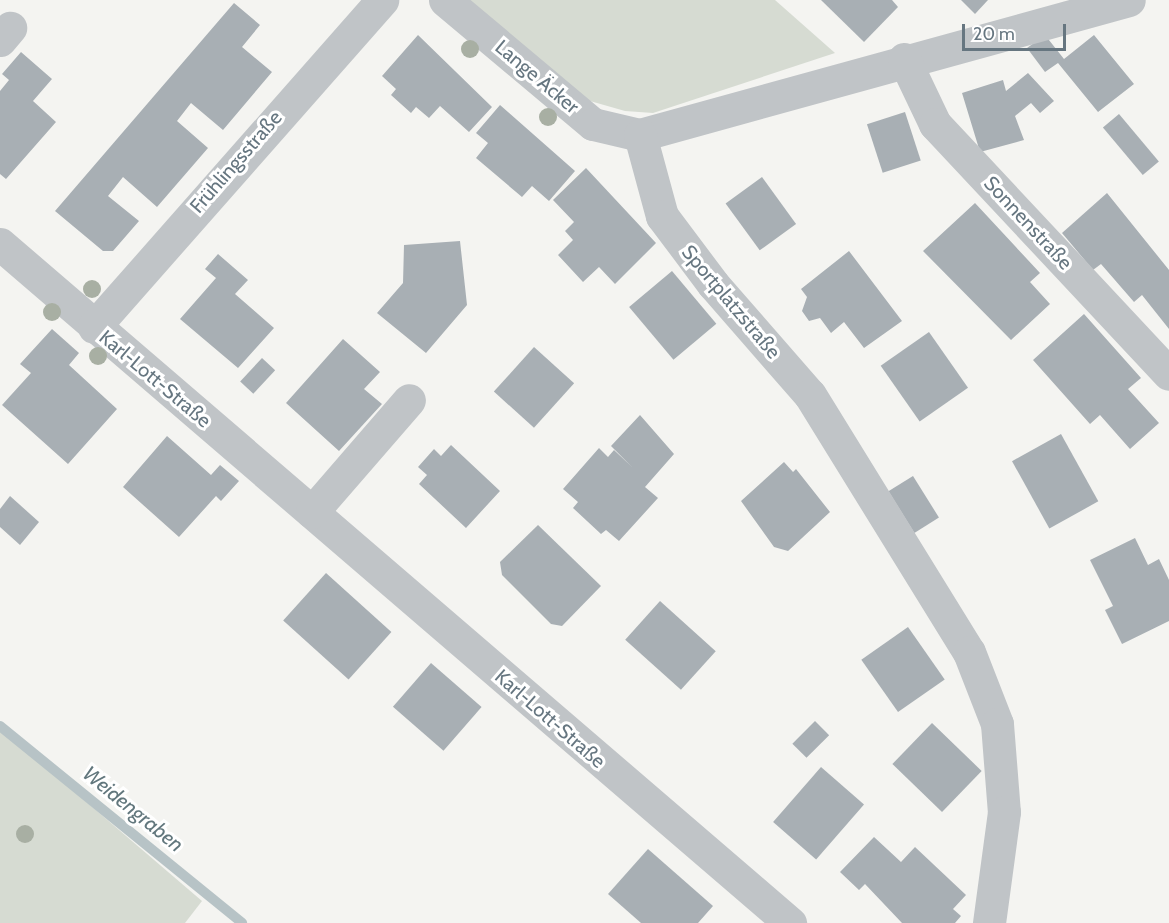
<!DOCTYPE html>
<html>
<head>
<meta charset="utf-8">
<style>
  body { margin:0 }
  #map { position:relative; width:1169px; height:923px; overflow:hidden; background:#f4f4f1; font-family:Cabin,sans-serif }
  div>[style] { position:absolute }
  .green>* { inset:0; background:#d6dbd2 }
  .stream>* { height:10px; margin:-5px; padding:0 5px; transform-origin:5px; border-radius:5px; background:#b7c3c6 }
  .building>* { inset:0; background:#a8afb4; transform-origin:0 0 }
  .minor>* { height:33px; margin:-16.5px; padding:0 16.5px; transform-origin:16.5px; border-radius:16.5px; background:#c0c4c7 }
  .trees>* { width:18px; height:18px; margin:-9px; border-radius:50%; background:#a8afa3 }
  span { translate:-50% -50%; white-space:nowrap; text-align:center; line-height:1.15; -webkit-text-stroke:6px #fff; paint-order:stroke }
  .street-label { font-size:20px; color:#667680 }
  .water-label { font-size:21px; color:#62777d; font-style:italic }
  .scale { position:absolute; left:962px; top:24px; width:104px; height:27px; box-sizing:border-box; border:3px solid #667680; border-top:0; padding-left:8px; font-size:18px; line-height:21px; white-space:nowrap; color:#667680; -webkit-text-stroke:4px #fff; paint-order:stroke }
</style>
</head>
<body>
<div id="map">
  <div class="green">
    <div style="clip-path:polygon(466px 0,775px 0,835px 53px,653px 113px,625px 111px,583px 99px)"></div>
    <div style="clip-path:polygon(0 728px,202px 901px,185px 923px,0 923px)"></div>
  </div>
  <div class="stream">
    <div style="left:0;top:726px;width:312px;rotate:39.1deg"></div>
  </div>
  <div class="building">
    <div style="clip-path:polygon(821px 0,892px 0,898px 7px,864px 42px)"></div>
    <div style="clip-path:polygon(961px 0,988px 0,975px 14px)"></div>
    <div style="clip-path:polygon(234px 3px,260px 25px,242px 47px,272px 72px,223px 130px,191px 103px,177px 121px,208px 148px,157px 207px,123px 177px,108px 196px,139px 221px,113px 251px,103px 251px,55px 211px)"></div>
    <div style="clip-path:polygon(418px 35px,492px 107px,469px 132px,440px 106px,429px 118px,416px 107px,411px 113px,391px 95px,396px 89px,382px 76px)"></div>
    <div style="clip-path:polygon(1045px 35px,1064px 59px,1094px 35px,1134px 84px,1098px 112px,1058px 63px,1045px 72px,1027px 48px)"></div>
    <div style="clip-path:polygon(21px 52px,52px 79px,33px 101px,56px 122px,6px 179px,0 174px,0 91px,9px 80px,2px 74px)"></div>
    <div style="clip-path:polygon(1028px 73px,1054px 101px,1040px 113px,1031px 103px,1015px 116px,1024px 140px,980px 152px,962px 93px,1003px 80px,1006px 91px)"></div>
    <div style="clip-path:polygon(500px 105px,575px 171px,549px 201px,532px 186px,522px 197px,476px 158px,488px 143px,476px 133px)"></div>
    <div style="left:905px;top:112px;width:51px;height:40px;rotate:72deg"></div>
    <div style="left:1119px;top:114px;width:62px;height:21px;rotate:50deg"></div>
    <div style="clip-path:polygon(586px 168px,656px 243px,615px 284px,599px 267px,583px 282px,558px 255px,573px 240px,565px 231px,574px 222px,553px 200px)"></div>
    <div style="left:762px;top:177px;width:58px;height:45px;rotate:54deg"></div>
    <div style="clip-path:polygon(1107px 193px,1169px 270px,1169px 329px,1142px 295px,1134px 302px,1101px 264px,1093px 270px,1062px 233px)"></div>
    <div style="clip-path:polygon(975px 203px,1040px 273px,1030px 282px,1050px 304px,1011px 340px,923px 251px)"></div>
    <div style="clip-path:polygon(460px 241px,467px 305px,426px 353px,377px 313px,403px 283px,404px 245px)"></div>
    <div style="clip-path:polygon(849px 251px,902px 321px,864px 348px,844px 322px,831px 333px,820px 318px,809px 321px,802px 311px,807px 297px,801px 289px)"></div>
    <div style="clip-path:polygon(218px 254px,248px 280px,235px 294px,274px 328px,238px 368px,180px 319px,216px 278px,205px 269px)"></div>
    <div style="left:672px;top:271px;width:69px;height:56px;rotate:50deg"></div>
    <div style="clip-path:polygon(1084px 314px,1141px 378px,1128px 389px,1159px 423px,1130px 449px,1100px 415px,1090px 424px,1033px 360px)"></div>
    <div style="clip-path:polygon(52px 329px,79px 353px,69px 365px,117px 409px,68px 464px,2px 405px,31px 373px,20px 364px)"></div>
    <div style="left:929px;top:332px;width:68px;height:59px;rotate:55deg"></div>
    <div style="clip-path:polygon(343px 339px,380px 372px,364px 389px,382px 404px,339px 451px,286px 403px)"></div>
    <div style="left:534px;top:347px;width:54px;height:60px;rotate:42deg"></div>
    <div style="left:262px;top:358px;width:18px;height:32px;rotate:43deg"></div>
    <div style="clip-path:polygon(640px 415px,674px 454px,645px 487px,658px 498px,619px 541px,606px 530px,601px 534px,573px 508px,578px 502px,563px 489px,599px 448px,608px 457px,614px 450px,632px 467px,611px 446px)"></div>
    <div style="left:1061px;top:434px;width:77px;height:56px;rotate:61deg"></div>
    <div style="clip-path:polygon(167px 436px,211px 475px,220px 465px,239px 481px,221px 501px,216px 496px,179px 537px,123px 487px)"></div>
    <div style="clip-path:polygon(451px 445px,500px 491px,466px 528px,419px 484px,427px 475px,418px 467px,434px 449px,441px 456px)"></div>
    <div style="clip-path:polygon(784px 462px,793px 472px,796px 469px,830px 512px,788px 551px,774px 547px,741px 501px)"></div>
    <div style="left:913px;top:476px;width:49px;height:29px;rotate:58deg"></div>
    <div style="clip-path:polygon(10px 496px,39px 522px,20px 545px,0 527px,0 509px)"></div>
    <div style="clip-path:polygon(538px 525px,601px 586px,562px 626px,551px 624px,502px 575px,500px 562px)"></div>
    <div style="clip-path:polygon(1135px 538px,1148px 565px,1159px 559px,1169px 580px,1169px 621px,1122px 644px,1105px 610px,1113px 606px,1090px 560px)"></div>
    <div style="left:326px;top:573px;width:88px;height:64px;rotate:42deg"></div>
    <div style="left:660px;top:601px;width:75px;height:52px;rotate:42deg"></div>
    <div style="left:908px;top:627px;width:64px;height:57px;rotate:55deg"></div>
    <div style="left:431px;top:663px;width:67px;height:58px;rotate:41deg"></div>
    <div style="left:815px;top:721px;width:20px;height:32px;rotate:45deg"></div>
    <div style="left:932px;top:723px;width:69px;height:57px;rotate:44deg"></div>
    <div style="left:821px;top:767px;width:57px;height:73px;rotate:41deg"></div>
    <div style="clip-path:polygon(874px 837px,901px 862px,915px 847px,966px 895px,953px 909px,961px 916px,955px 923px,902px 923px,865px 884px,859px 890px,840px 872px)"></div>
    <div style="clip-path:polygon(648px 849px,713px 906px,698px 923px,641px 923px,608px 894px)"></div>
  </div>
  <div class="minor">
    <div style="left:445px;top:0;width:193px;rotate:40deg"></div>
    <div style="left:593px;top:124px;width:48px;rotate:13.2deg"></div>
    <div style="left:640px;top:135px;width:507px;rotate:-15.43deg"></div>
    <div style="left:0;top:40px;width:16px;rotate:-50deg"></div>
    <div style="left:904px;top:59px;width:72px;rotate:64.5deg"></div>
    <div style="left:935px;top:124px;width:342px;rotate:46.9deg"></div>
    <div style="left:640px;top:135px;width:84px;rotate:74.8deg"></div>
    <div style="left:662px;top:216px;width:85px;rotate:53.1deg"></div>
    <div style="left:713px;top:284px;width:147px;rotate:48.9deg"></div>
    <div style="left:810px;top:395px;width:302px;rotate:58.3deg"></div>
    <div style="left:969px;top:652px;width:77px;rotate:68.7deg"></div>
    <div style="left:997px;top:724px;width:88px;rotate:85.5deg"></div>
    <div style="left:1004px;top:812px;width:112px;rotate:97.7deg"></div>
    <div style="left:0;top:244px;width:1042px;rotate:40.68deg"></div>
    <div style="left:94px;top:327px;width:436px;rotate:-48.6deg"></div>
    <div style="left:312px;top:512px;width:148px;rotate:-49.1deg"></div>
  </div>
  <div class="trees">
    <div style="left:470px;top:49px"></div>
    <div style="left:548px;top:117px"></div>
    <div style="left:92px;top:289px"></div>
    <div style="left:52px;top:312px"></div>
    <div style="left:98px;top:356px"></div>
    <div style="left:25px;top:834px"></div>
  </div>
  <div class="street-label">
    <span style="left:537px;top:77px;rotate:40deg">Lange Äcker</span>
    <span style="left:236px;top:162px;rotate:-49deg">Frühlingsstraße</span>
    <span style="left:1028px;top:223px;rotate:47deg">Sonnenstraße</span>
    <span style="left:731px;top:302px;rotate:50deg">Sportplatzstraße</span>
    <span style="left:155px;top:379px;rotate:40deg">Karl-Lott-Straße</span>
    <span style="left:550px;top:719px;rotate:41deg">Karl-Lott-Straße</span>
  </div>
  <div class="water-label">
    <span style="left:133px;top:809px;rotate:39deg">Weidengraben</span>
  </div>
  <div class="scale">20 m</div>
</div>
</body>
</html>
